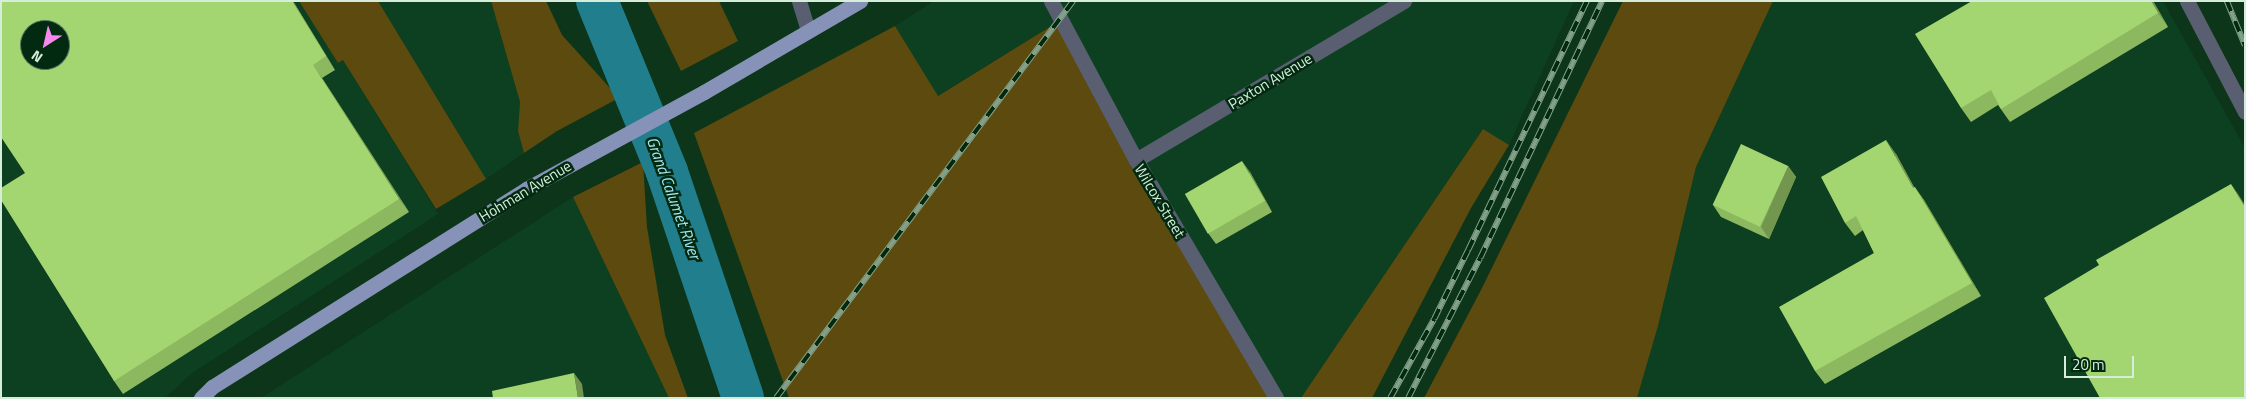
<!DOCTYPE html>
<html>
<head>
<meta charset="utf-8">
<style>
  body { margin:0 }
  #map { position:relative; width:2246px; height:399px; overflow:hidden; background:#0c3519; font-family:"Titillium Web",sans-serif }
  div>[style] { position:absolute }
  .built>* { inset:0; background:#0d4020 }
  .green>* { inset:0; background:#5c4a0f }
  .river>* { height:42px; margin:-21px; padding:0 21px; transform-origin:21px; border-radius:21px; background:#217e8d }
  .minor>* { height:15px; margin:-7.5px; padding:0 7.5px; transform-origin:7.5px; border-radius:7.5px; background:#595f71 }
  .major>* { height:15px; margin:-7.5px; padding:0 7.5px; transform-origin:7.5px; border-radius:7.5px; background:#8692b7 }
  .rail>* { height:5.5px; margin-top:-2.75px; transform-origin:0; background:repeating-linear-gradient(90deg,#012a10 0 11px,#83a18a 0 22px); box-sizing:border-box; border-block:1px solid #83a18a }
  .wall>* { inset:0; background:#8cb860 }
  .shaded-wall>* { inset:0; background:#72964e }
  .building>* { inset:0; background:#a3d670; transform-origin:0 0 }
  span { translate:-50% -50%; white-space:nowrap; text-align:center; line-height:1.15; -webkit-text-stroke:5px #012a10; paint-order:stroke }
  .street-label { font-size:15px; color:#d7eddb }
  .water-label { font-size:16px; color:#a3e6f3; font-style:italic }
  .frame { position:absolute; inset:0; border:2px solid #d7eddb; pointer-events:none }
  .north { position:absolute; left:20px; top:20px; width:50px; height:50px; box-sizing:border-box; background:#012a10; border:1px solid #577861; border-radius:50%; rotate:215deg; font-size:14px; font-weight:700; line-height:20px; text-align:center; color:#d7eddb }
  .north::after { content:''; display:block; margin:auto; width:18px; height:22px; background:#f788ec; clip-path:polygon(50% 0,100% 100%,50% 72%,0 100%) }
  .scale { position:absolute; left:2064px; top:356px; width:70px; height:22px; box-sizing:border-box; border:2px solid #d7eddb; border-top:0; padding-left:6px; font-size:15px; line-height:18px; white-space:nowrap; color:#d7eddb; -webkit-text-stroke:4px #012a10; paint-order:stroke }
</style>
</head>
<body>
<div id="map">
  <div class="built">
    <div style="clip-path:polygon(evenodd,1px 1px,299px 1px,338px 63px,343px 60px,438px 214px,192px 373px,165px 398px,1px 398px,1px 1px,30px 30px,60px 30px,60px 60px,30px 60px,30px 30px)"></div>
    <div style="clip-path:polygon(378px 1px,491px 1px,520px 102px,518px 130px,524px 153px,486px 179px)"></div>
    <div style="clip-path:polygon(934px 1px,1574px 1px,1509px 145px,1483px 129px,1301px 398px,1276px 398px,1061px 20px,937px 96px,895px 26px)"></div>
    <div style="clip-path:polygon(1773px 1px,2163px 1px,2245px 148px,2245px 398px,1637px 398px,1658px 326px,1696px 167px)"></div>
    <div style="clip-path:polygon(573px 197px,669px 398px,261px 398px)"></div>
  </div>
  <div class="green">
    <div style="clip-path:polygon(299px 1px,378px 1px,486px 179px,436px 209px,343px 60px,338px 63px)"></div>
    <div style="clip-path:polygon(491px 1px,546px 1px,562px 35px,619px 98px,557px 131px,524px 153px,518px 131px,520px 102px)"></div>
    <div style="clip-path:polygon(647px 1px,719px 1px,738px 41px,681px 71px)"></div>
    <div style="clip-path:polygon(1623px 1px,1773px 1px,1696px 167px,1658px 326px,1637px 398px,1424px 398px,1481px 290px)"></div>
    <div style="clip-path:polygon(1061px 20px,1277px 398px,789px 398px,694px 133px,895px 26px,938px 96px)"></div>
    <div style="clip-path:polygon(1483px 129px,1509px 145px,1471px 208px,1372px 398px,1301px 398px)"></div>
    <div style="clip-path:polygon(643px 162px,647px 227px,665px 335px,688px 398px,669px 398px,573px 197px)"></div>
  </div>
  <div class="river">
    <div style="left:597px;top:1px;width:185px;rotate:67.7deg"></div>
    <div style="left:667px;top:172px;width:238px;rotate:71.4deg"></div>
  </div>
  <div class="minor">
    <div style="left:799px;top:1px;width:31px;rotate:73deg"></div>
    <div style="left:1051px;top:1px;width:180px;rotate:61.9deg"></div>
    <div style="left:1136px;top:160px;width:276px;rotate:59.5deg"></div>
    <div style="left:2187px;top:1px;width:125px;rotate:62.4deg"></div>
    <div style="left:1136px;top:160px;width:312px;rotate:-30.7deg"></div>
  </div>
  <div class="major">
    <div style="left:201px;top:398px;width:16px;rotate:-45deg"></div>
    <div style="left:212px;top:387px;width:371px;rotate:-32.2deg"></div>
    <div style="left:526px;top:189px;width:203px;rotate:-28.6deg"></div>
    <div style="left:704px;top:92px;width:181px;rotate:-30.3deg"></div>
  </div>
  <div class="rail">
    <div style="left:2227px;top:1px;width:48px;rotate:67.8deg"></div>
    <div style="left:776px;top:398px;width:496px;rotate:-53.2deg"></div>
    <div style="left:1390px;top:398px;width:90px;rotate:-60.9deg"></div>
    <div style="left:1434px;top:319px;width:77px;rotate:-63.8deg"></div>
    <div style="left:1468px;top:250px;width:276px;rotate:-64.5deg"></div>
    <div style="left:1408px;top:398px;width:157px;rotate:-62.8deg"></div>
    <div style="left:1480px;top:258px;width:284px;rotate:-64.6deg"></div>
  </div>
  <div class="wall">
    <div style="clip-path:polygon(293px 1px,335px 70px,322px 78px,409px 212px,123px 394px,114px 381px,25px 173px)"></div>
    <div style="clip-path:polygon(1972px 1px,2153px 1px,2168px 27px,2010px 122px,1998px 105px,1971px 122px,1961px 108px)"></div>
    <div style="clip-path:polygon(1896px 154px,1914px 187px,1924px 200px,1981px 296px,1825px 384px,1815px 371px,1874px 253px,1863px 230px,1855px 236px,1845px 223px)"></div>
    <div style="clip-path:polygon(1788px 166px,1796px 177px,1769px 239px,1721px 217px,1713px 205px)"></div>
    <div style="clip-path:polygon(1250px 172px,1272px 212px,1216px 244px,1208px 233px)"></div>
  </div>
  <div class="shaded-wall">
    <div style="clip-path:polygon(292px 1px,293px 1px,335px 70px,326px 56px)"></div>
    <div style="clip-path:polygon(2151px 1px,2153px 1px,2168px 27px,2158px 13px)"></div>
    <div style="clip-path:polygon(313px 65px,322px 78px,409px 212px,399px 199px)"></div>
    <div style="clip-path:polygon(1886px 140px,1896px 154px,1922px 202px,1913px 188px)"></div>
    <div style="clip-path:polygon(1242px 161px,1250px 172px,1272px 212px,1265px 201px)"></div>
    <div style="clip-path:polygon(1788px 166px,1796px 177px,1769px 239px,1761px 227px)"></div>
    <div style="clip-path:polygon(2231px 184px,2238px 194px,2245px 205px,2245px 207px)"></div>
    <div style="clip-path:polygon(1915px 187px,1924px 200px,1981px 296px,1972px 283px)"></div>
    <div style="clip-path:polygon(574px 373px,582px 384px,584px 398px,578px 398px)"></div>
  </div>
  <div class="building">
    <div style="clip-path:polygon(evenodd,1px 1px,292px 1px,326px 56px,313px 65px,399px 199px,114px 381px,1px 200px,1px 188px,25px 173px,1px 137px,1px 1px,30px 30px,60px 30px,60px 60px,30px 60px,30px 30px)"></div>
    <div style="clip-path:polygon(1972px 1px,2151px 1px,2158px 13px,2001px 109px,1991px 90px,1961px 108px,1915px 34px)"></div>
    <div style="clip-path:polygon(1886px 140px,1913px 188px,1915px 187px,1972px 283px,1815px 371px,1779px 307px,1874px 253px,1856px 216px,1845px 223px,1821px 177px)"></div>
    <div style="left:1741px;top:144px;width:52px;height:67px;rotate:25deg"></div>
    <div style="left:1242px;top:161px;width:46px;height:66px;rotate:60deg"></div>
    <div style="clip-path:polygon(2231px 184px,2245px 207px,2245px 398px,2100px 398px,2044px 298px,2099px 265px,2096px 260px)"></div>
    <div style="clip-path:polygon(574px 373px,578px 398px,493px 398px,492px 391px)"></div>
  </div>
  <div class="street-label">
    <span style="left:1270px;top:81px;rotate:-31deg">Paxton Avenue</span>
    <span style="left:525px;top:191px;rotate:-31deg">Hohman Avenue</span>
    <span style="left:1160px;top:201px;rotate:59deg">Wilcox Street</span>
  </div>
  <div class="water-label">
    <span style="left:674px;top:198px;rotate:70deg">Grand Calumet River</span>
  </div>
  <div class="frame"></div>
  <div class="north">N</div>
  <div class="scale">20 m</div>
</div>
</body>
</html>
